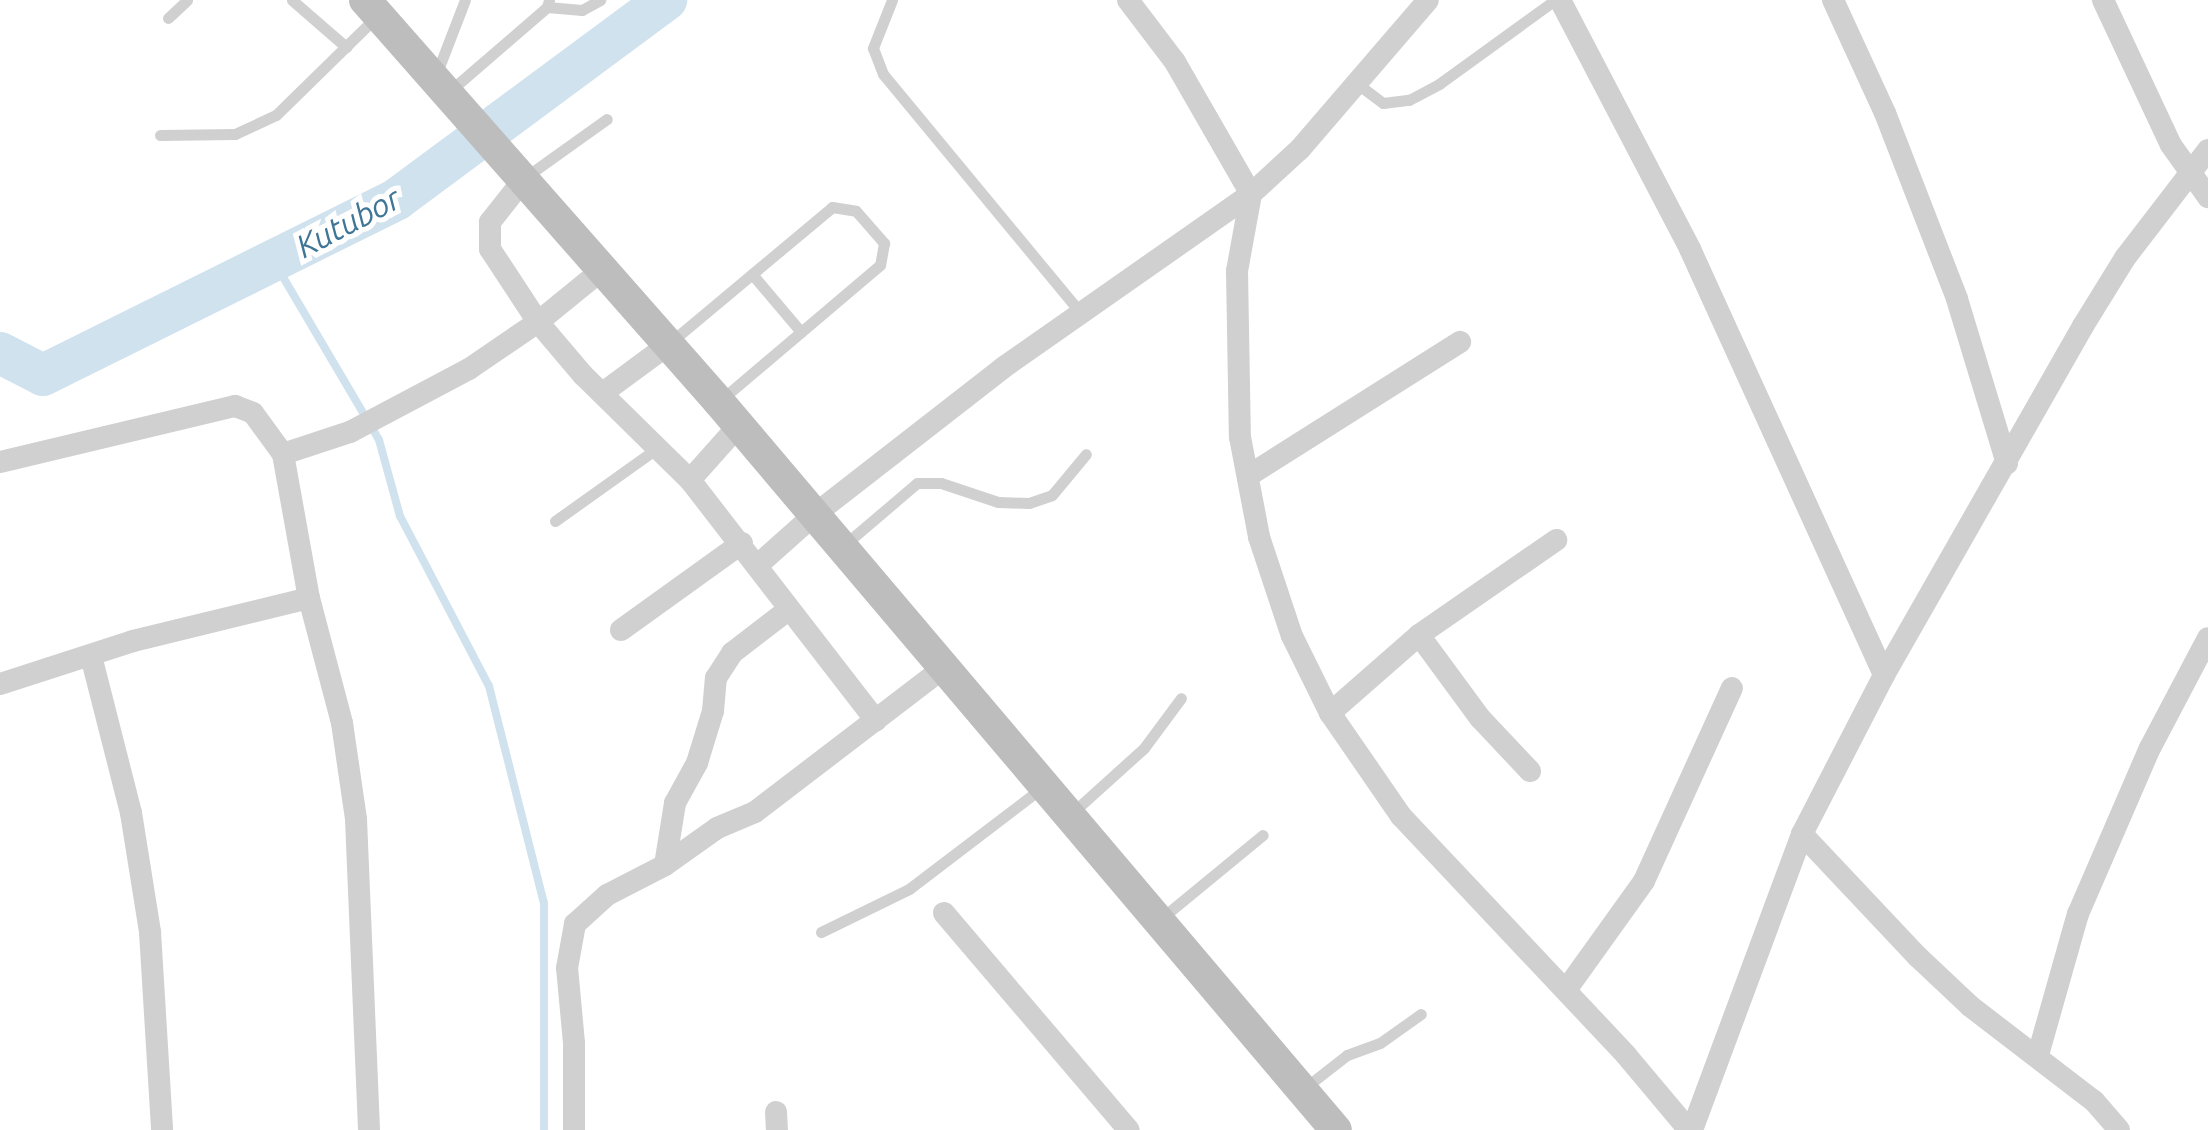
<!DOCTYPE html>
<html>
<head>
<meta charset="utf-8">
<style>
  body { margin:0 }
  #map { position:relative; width:2208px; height:1130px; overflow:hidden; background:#fff; font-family:Ubuntu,sans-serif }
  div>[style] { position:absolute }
  .stream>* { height:8px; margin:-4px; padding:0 4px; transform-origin:4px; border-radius:4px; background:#cfe2ee }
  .river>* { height:42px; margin:-21px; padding:0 21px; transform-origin:21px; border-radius:21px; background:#cfe2ee }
  .lane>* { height:11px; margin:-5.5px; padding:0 5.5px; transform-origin:5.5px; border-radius:5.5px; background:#d0d0d0 }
  .street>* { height:22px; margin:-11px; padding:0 11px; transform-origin:11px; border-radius:11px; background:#d0d0d0 }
  .secondary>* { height:32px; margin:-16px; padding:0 16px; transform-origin:16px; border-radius:16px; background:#bdbdbd }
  span { translate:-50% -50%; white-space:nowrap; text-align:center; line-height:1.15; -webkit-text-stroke:10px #fff; paint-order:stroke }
  .water-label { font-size:32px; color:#3f7597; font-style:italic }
</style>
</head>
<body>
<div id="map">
  <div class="stream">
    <div style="left:273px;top:260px;width:209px;rotate:59.5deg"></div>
    <div style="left:379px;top:440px;width:79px;rotate:74.6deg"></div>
    <div style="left:400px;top:516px;width:192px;rotate:62.4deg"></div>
    <div style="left:489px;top:686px;width:224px;rotate:75.8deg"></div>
    <div style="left:544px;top:903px;width:227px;rotate:90deg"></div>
  </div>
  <div class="river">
    <div style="left:0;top:353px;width:48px;rotate:27.1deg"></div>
    <div style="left:43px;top:375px;width:395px;rotate:-26.4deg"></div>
    <div style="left:397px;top:199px;width:335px;rotate:-36.5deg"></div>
  </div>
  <div class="lane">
    <div style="left:292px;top:0;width:72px;rotate:41deg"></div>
    <div style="left:892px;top:0;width:52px;rotate:111.6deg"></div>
    <div style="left:873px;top:48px;width:28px;rotate:69deg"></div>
    <div style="left:883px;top:74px;width:309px;rotate:50.4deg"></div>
    <div style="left:547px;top:7px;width:35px;rotate:5deg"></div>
    <div style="left:582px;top:10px;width:21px;rotate:-29deg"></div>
    <div style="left:168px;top:18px;width:26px;rotate:-43deg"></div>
    <div style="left:436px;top:75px;width:80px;rotate:-68.9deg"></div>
    <div style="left:1355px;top:82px;width:35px;rotate:37deg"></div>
    <div style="left:1383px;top:103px;width:26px;rotate:-7deg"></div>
    <div style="left:1409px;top:100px;width:34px;rotate:-28deg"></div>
    <div style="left:1439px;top:84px;width:143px;rotate:-35.9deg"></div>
    <div style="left:451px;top:90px;width:127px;rotate:-40.8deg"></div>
    <div style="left:547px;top:7px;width:7px;rotate:-74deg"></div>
    <div style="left:160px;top:135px;width:75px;rotate:-0.8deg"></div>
    <div style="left:235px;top:134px;width:45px;rotate:-24.9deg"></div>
    <div style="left:276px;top:115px;width:139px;rotate:-44.4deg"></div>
    <div style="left:527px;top:176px;width:98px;rotate:-35.5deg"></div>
    <div style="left:752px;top:274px;width:76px;rotate:49.8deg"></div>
    <div style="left:672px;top:341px;width:209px;rotate:-39.9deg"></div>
    <div style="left:832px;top:207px;width:24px;rotate:9deg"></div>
    <div style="left:856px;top:211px;width:43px;rotate:48.8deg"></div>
    <div style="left:884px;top:243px;width:22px;rotate:100deg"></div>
    <div style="left:880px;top:265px;width:207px;rotate:139.7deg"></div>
    <div style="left:555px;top:521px;width:124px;rotate:-35.5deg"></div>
    <div style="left:843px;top:546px;width:97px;rotate:-40.4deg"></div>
    <div style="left:917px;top:483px;width:24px"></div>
    <div style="left:941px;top:483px;width:60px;rotate:18.4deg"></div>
    <div style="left:998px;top:502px;width:31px;rotate:2deg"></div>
    <div style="left:1029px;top:503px;width:24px;rotate:-19deg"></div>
    <div style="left:1052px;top:495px;width:53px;rotate:-50.3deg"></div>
    <div style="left:1071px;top:814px;width:98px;rotate:-42.1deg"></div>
    <div style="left:1144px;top:748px;width:62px;rotate:-53.5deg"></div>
    <div style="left:1163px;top:917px;width:129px;rotate:-39.4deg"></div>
    <div style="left:821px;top:932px;width:98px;rotate:-26deg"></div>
    <div style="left:909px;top:889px;width:168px;rotate:-37.3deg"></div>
    <div style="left:1306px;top:1087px;width:52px;rotate:-38deg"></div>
    <div style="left:1347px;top:1055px;width:35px;rotate:-20deg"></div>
    <div style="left:1380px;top:1043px;width:50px;rotate:-35.3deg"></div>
  </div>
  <div class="street">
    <div style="left:1128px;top:0;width:78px;rotate:52.8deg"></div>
    <div style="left:1175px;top:62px;width:152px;rotate:60.1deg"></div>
    <div style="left:1251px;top:194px;width:78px;rotate:100.3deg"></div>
    <div style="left:1237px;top:271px;width:166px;rotate:89deg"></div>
    <div style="left:1240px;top:437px;width:102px;rotate:79.2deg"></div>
    <div style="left:1259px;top:537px;width:104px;rotate:71.6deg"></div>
    <div style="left:1292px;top:636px;width:86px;rotate:63.7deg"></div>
    <div style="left:1330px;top:713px;width:125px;rotate:55.4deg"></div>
    <div style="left:1401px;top:816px;width:328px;rotate:46.7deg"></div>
    <div style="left:1626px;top:1055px;width:98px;rotate:50deg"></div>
    <div style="left:1560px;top:0;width:281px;rotate:62.4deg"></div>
    <div style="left:1690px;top:249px;width:468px;rotate:65.5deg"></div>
    <div style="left:1833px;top:0;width:124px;rotate:65.3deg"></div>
    <div style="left:1885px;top:113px;width:199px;rotate:68.8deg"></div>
    <div style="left:1957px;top:299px;width:172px;rotate:73.1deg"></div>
    <div style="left:2103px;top:0;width:160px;rotate:64.9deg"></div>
    <div style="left:2171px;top:145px;width:64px;rotate:54.6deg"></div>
    <div style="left:524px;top:179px;width:55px;rotate:128.3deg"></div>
    <div style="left:490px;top:222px;width:27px;rotate:90deg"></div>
    <div style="left:490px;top:249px;width:87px;rotate:56.7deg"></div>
    <div style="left:538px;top:322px;width:70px;rotate:49.7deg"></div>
    <div style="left:583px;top:375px;width:150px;rotate:44.5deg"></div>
    <div style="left:690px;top:480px;width:74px;rotate:-48.3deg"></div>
    <div style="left:604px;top:392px;width:81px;rotate:-36.4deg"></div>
    <div style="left:283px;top:454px;width:71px;rotate:-18.2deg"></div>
    <div style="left:350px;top:432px;width:135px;rotate:-27.9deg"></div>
    <div style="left:469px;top:369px;width:83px;rotate:-34.3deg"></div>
    <div style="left:538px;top:322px;width:84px;rotate:-39.2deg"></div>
    <div style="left:0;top:462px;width:242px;rotate:-13.4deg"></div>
    <div style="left:235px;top:406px;width:19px;rotate:21deg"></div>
    <div style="left:253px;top:413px;width:51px;rotate:53.8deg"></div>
    <div style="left:283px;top:454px;width:146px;rotate:79.8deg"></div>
    <div style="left:309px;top:598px;width:129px;rotate:75.2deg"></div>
    <div style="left:342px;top:723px;width:97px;rotate:81.7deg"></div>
    <div style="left:356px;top:819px;width:311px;rotate:87.6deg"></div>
    <div style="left:1248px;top:476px;width:251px;rotate:-32.3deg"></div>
    <div style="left:690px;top:480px;width:304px;rotate:52.3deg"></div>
    <div style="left:759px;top:564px;width:74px;rotate:-41.7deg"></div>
    <div style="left:814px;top:515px;width:241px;rotate:-37.9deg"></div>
    <div style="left:1004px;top:367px;width:302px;rotate:-35deg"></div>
    <div style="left:1251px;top:194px;width:67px;rotate:-42.6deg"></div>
    <div style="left:1300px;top:149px;width:196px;rotate:-49.3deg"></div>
    <div style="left:621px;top:630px;width:149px;rotate:-35.7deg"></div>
    <div style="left:1419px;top:635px;width:103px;rotate:53.7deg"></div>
    <div style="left:1480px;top:718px;width:73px;rotate:46.7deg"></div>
    <div style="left:91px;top:656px;width:162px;rotate:75.7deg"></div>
    <div style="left:131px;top:813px;width:121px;rotate:80.9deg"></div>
    <div style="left:150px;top:932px;width:198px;rotate:86.5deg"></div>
    <div style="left:0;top:684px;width:140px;rotate:-17.9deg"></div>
    <div style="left:133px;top:641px;width:181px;rotate:-13.7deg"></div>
    <div style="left:1330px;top:713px;width:118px;rotate:-41.2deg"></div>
    <div style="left:1419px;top:635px;width:167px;rotate:-34.7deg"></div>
    <div style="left:1802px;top:834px;width:168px;rotate:46.7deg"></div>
    <div style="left:1917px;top:956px;width:73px;rotate:43.3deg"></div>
    <div style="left:1970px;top:1006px;width:156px;rotate:37.5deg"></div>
    <div style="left:2094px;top:1101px;width:38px;rotate:49deg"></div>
    <div style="left:665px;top:865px;width:63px;rotate:-80.8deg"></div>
    <div style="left:675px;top:803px;width:46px;rotate:-61.2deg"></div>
    <div style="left:697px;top:763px;width:54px;rotate:-72.9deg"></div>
    <div style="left:713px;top:711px;width:33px;rotate:-85deg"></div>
    <div style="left:716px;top:678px;width:30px;rotate:-57deg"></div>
    <div style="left:732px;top:653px;width:71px;rotate:-37.5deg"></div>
    <div style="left:944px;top:913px;width:285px;rotate:49.6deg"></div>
    <div style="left:1566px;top:990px;width:134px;rotate:-54.4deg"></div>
    <div style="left:1644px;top:881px;width:212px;rotate:-65.5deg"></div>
    <div style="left:2038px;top:1055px;width:147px;rotate:-74.2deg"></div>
    <div style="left:2078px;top:914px;width:181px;rotate:-66.6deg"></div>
    <div style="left:2150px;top:748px;width:124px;rotate:-62.2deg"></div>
    <div style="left:776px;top:1112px;width:18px;rotate:87deg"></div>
    <div style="left:574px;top:1130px;width:87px;rotate:-90deg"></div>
    <div style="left:574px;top:1043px;width:75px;rotate:-95.3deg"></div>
    <div style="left:567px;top:968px;width:45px;rotate:-79.7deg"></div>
    <div style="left:575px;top:924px;width:43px;rotate:-42.2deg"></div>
    <div style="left:607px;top:895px;width:65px;rotate:-27.3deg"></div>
    <div style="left:665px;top:865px;width:64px;rotate:-35.4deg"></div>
    <div style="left:717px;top:828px;width:41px;rotate:-22.8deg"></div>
    <div style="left:755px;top:812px;width:240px;rotate:-37.4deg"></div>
    <div style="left:1692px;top:1130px;width:316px;rotate:-69.6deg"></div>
    <div style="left:1802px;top:834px;width:179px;rotate:-62.7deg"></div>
    <div style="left:1884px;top:675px;width:402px;rotate:-60.3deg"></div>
    <div style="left:2083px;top:326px;width:80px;rotate:-58.3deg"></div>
    <div style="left:2125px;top:258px;width:136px;rotate:-52.5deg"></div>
  </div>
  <div class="secondary">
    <div style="left:365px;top:0;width:536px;rotate:48.63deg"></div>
    <div style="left:719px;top:402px;width:954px;rotate:49.72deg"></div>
  </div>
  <div class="water-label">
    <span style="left:348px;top:222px;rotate:-28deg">Kutubor</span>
  </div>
</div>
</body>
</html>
